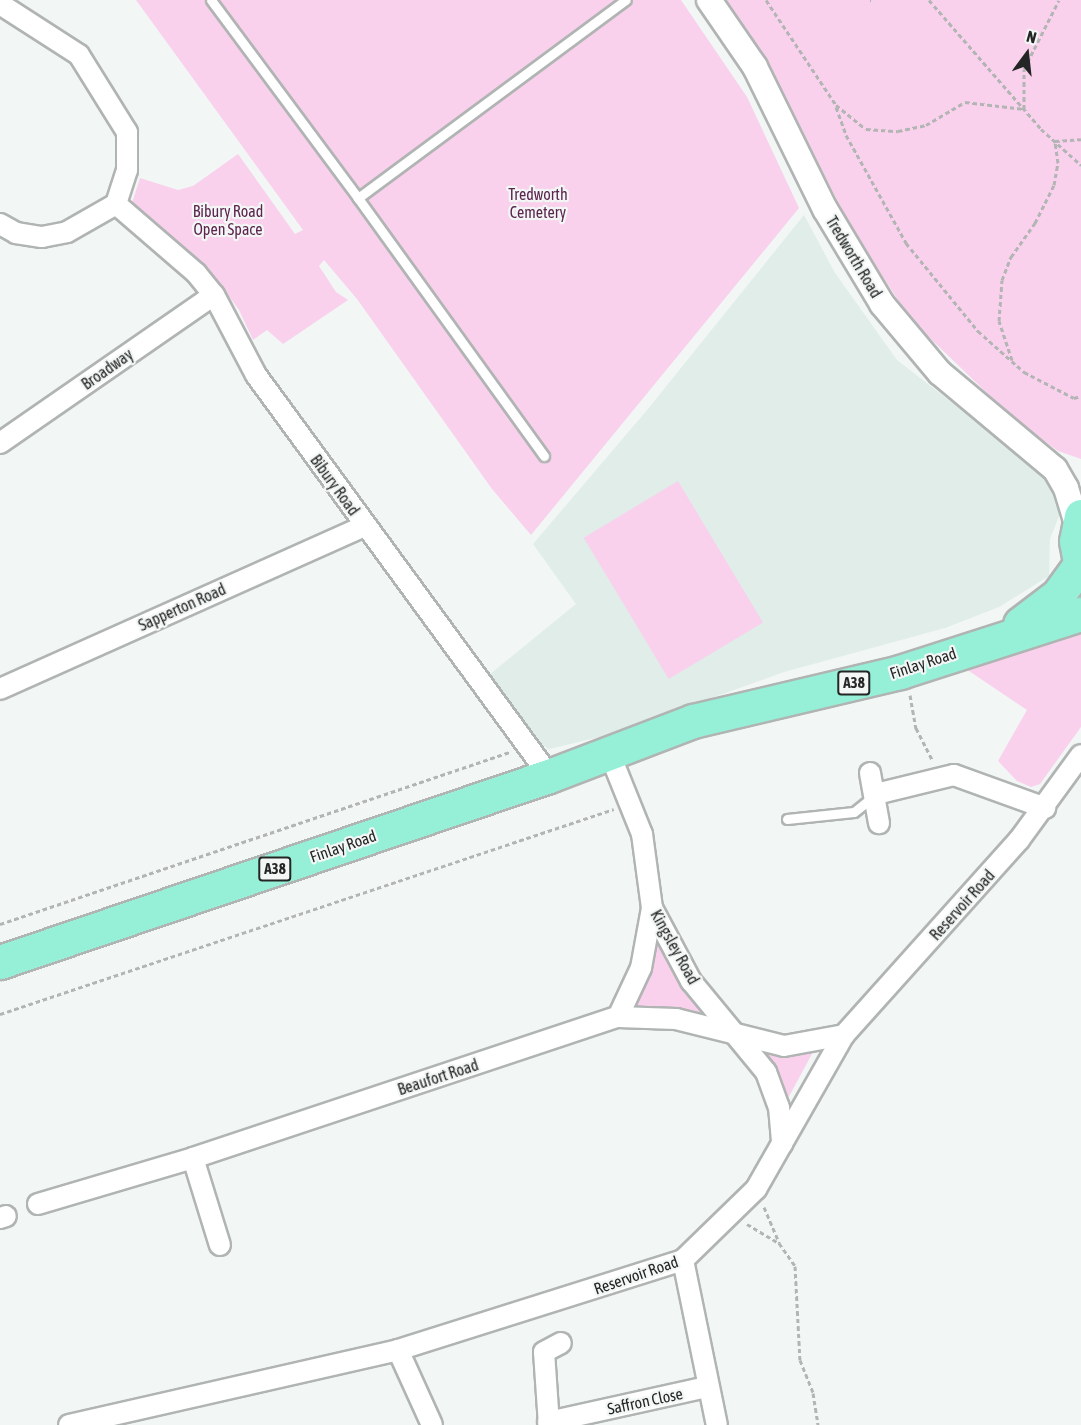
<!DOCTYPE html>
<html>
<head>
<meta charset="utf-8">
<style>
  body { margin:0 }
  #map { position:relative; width:1081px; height:1425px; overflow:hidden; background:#f2f6f5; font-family:"Asap Condensed",sans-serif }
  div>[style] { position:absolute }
  .built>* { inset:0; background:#e0ede9 }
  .green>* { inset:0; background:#fad1ec; transform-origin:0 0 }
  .path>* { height:3px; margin-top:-1.5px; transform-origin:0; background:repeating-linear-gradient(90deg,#b2b5b4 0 4.5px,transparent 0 7.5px) }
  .roads { filter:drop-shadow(2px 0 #b0b4b2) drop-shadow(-2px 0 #b0b4b2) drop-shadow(0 2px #b0b4b2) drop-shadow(0 -2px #b0b4b2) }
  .service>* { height:9px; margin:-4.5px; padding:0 4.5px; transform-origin:4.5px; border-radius:4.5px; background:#fff }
  .minor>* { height:20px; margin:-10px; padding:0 10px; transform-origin:10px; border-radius:10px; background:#fff }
  .tertiary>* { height:24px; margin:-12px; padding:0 12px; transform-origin:12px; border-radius:12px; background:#fff }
  .trunk>* { height:33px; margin:-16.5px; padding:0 16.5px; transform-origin:16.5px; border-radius:16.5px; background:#96f0d8 }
  span { translate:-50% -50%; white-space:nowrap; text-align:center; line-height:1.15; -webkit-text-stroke:4.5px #f2f6f5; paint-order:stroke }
  .shield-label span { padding:2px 4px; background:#f2f6f5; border:2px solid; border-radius:4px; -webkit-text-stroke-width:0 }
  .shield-label { font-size:15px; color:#242625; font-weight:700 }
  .park-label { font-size:16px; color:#5d244e }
  .street-label { font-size:16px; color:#242625 }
  .north { position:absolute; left:997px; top:24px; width:60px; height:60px; -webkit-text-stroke:4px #f2f6f5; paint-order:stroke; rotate:15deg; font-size:16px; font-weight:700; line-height:24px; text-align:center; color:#242625 }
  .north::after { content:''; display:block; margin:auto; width:21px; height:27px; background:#242625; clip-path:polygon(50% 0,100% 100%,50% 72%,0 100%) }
</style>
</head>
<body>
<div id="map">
  <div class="built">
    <div style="clip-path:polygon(804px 215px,835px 273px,897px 360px,1068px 493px,1050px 539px,1049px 576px,999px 607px,945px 628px,784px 672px,608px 735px,549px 749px,540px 744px,489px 675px,576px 604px,533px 544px,648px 409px)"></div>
  </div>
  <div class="green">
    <div style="clip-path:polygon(136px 0,681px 0,747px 97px,799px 208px,531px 535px,492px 489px,357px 299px,324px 260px,319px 266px,336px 292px,348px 300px,283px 344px,267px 330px,253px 340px,239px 310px,208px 268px,132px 203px,140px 178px,178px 190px,193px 186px,238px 154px,295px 234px,303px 230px)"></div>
    <div style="clip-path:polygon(725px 0,1081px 0,1081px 459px,1058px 451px,1013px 418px,911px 320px,851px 228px,775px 78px)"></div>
    <div style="left:678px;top:481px;width:165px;height:110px;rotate:59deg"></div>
    <div style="clip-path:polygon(1081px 620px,1081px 727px,1040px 784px,1031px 787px,1017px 781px,998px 761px,1027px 710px,966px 669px,1044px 630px)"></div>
    <div style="clip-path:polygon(655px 942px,660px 943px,708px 1014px,706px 1017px,636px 1008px)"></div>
    <div style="clip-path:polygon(767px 1051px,813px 1052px,786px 1102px,765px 1055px)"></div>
  </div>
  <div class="path">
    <div style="left:766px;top:0;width:126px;rotate:56.3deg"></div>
    <div style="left:836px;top:105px;width:38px;rotate:39deg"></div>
    <div style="left:866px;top:129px;width:32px;rotate:4deg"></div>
    <div style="left:898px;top:131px;width:29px;rotate:-12deg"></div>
    <div style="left:926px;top:125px;width:45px;rotate:-30.5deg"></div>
    <div style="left:965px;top:102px;width:59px;rotate:6.8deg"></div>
    <div style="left:1024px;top:109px;width:40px;rotate:-90deg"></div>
    <div style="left:1024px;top:69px;width:77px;rotate:-63.1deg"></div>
    <div style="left:870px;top:0;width:1px"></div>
    <div style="left:929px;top:0;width:171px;rotate:49deg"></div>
    <div style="left:1041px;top:129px;width:54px;rotate:42deg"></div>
    <div style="left:836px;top:107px;width:30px;rotate:70deg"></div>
    <div style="left:846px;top:135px;width:124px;rotate:60.9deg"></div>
    <div style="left:906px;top:243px;width:114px;rotate:50.7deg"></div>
    <div style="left:978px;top:331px;width:62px;rotate:41.7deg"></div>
    <div style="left:1024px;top:372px;width:56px;rotate:27.5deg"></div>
    <div style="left:1074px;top:398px;width:7px;rotate:-16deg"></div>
    <div style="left:1012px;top:360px;width:41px;rotate:-108.4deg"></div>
    <div style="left:999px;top:321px;width:41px;rotate:-85.8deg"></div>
    <div style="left:1002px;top:280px;width:25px;rotate:-69deg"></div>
    <div style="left:1011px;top:257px;width:42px;rotate:-54.8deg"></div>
    <div style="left:1035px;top:223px;width:42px;rotate:-63.4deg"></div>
    <div style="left:1054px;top:185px;width:22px;rotate:-80deg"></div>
    <div style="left:1058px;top:163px;width:22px;rotate:-98deg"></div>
    <div style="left:1055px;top:141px;width:26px;rotate:-4deg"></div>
    <div style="left:910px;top:695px;width:34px;rotate:80deg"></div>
    <div style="left:916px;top:728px;width:37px;rotate:63deg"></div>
    <div style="left:0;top:924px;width:538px;rotate:-18.64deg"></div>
    <div style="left:0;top:1014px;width:647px;rotate:-18.46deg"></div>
    <div style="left:764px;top:1207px;width:39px;rotate:67deg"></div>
    <div style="left:779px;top:1243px;width:28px;rotate:55deg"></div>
    <div style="left:795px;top:1266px;width:94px;rotate:87deg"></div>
    <div style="left:800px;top:1360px;width:35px;rotate:68deg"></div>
    <div style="left:813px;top:1393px;width:32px;rotate:81deg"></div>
    <div style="left:747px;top:1224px;width:35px;rotate:31deg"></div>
  </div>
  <div class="roads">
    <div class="service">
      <div style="left:211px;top:0;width:247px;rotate:53.4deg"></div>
      <div style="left:544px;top:456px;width:318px;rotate:-125.8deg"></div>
      <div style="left:358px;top:198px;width:333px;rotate:-36.5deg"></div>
      <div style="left:787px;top:819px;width:67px;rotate:-6deg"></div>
      <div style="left:854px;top:812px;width:26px;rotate:-39deg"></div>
    </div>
    <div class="minor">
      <div style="left:0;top:4px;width:94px;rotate:32.8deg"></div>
      <div style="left:79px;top:55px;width:91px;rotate:58.1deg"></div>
      <div style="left:127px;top:132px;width:38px;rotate:90deg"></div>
      <div style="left:127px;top:170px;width:36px;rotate:108deg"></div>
      <div style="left:116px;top:204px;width:106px;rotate:40.8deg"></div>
      <div style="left:196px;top:273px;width:28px;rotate:51deg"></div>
      <div style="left:214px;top:295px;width:90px;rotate:62.3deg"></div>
      <div style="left:256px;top:375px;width:497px;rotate:53.8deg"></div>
      <div style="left:0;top:224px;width:18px;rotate:29deg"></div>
      <div style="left:16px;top:233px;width:26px;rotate:9deg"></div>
      <div style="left:42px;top:237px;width:25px;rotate:-11deg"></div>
      <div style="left:67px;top:232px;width:56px;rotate:-29.7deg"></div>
      <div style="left:0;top:443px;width:260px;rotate:-34.7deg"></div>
      <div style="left:0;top:689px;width:400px;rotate:-24.1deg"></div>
      <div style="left:613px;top:762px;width:78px;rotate:68.1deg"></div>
      <div style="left:642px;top:834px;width:75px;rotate:82.3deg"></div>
      <div style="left:652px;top:908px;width:83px;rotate:61.9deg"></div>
      <div style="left:691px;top:981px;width:118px;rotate:50.5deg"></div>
      <div style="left:766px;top:1072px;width:37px;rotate:70deg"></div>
      <div style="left:779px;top:1107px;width:37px;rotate:85deg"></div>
      <div style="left:870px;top:773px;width:51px;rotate:79.8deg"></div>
      <div style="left:876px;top:794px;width:80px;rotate:-13.7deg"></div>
      <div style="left:954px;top:775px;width:97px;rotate:19.9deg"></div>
      <div style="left:618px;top:1017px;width:54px;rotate:-64.9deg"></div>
      <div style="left:641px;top:968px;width:61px;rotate:-79.6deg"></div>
      <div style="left:193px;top:1158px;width:91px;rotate:72.8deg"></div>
      <div style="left:38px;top:1204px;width:162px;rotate:-16.5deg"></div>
      <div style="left:193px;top:1158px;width:448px;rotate:-18.4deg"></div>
      <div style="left:618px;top:1017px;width:58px;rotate:2deg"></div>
      <div style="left:676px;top:1019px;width:111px;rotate:14deg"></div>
      <div style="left:784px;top:1046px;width:61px;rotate:-10.4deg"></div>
      <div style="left:0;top:1218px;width:6px;rotate:-18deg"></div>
      <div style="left:683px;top:1260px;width:168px;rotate:78.4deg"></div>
      <div style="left:398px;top:1350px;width:82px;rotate:65.6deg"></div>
      <div style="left:548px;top:1422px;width:163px;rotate:-12.4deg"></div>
      <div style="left:69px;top:1425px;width:337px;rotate:-12.8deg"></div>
      <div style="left:398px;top:1350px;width:299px;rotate:-17.5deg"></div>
      <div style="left:683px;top:1260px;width:102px;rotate:-44.2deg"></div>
      <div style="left:756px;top:1189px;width:177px;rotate:-60.3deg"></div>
      <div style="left:844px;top:1035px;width:262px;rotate:-48.1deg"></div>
      <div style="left:1019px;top:840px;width:105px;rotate:-53.9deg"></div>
      <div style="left:549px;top:1425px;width:73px;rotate:-93.9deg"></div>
      <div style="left:544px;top:1352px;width:19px;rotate:-28deg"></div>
    </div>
    <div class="tertiary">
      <div style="left:709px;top:0;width:81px;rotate:55.5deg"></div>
      <div style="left:755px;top:67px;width:158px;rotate:63.8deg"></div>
      <div style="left:825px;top:209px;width:111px;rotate:59deg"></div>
      <div style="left:882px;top:304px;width:90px;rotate:50deg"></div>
      <div style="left:940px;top:373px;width:150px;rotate:39.9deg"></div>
      <div style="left:1055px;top:469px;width:22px;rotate:60deg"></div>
      <div style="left:1066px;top:488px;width:37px;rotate:73deg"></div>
    </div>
    <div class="trunk">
      <div style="left:1081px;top:516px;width:25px;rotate:101deg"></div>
      <div style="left:1076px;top:541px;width:26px;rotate:79deg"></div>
      <div style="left:1020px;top:624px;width:48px;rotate:-37.3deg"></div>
      <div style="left:1058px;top:595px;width:37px;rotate:-54deg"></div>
      <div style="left:0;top:962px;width:580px;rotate:-18.72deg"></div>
      <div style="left:549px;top:776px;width:154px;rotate:-20.9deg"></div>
      <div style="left:693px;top:721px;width:213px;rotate:-13.3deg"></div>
      <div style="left:900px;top:672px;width:190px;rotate:-17.8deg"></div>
    </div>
  </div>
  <div class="shield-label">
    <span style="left:854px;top:683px">A38</span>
    <span style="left:275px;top:869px">A38</span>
  </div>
  <div class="park-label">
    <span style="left:538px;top:203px">Tredworth<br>Cemetery</span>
    <span style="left:228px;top:220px">Bibury Road<br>Open Space</span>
  </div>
  <div class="street-label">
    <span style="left:854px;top:257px;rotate:59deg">Tredworth Road</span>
    <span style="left:107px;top:369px;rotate:-35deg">Broadway</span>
    <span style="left:335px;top:485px;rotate:54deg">Bibury Road</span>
    <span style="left:182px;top:607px;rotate:-24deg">Sapperton Road</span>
    <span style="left:923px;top:663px;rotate:-18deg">Finlay Road</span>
    <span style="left:343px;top:846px;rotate:-19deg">Finlay Road</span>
    <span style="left:962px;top:905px;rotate:-48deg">Reservoir Road</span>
    <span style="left:675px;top:947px;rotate:61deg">Kingsley Road</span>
    <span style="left:438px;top:1077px;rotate:-18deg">Beaufort Road</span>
    <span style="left:636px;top:1275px;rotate:-19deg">Reservoir Road</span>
    <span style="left:645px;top:1401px;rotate:-12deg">Saffron Close</span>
  </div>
  <div class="north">N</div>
</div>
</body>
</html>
